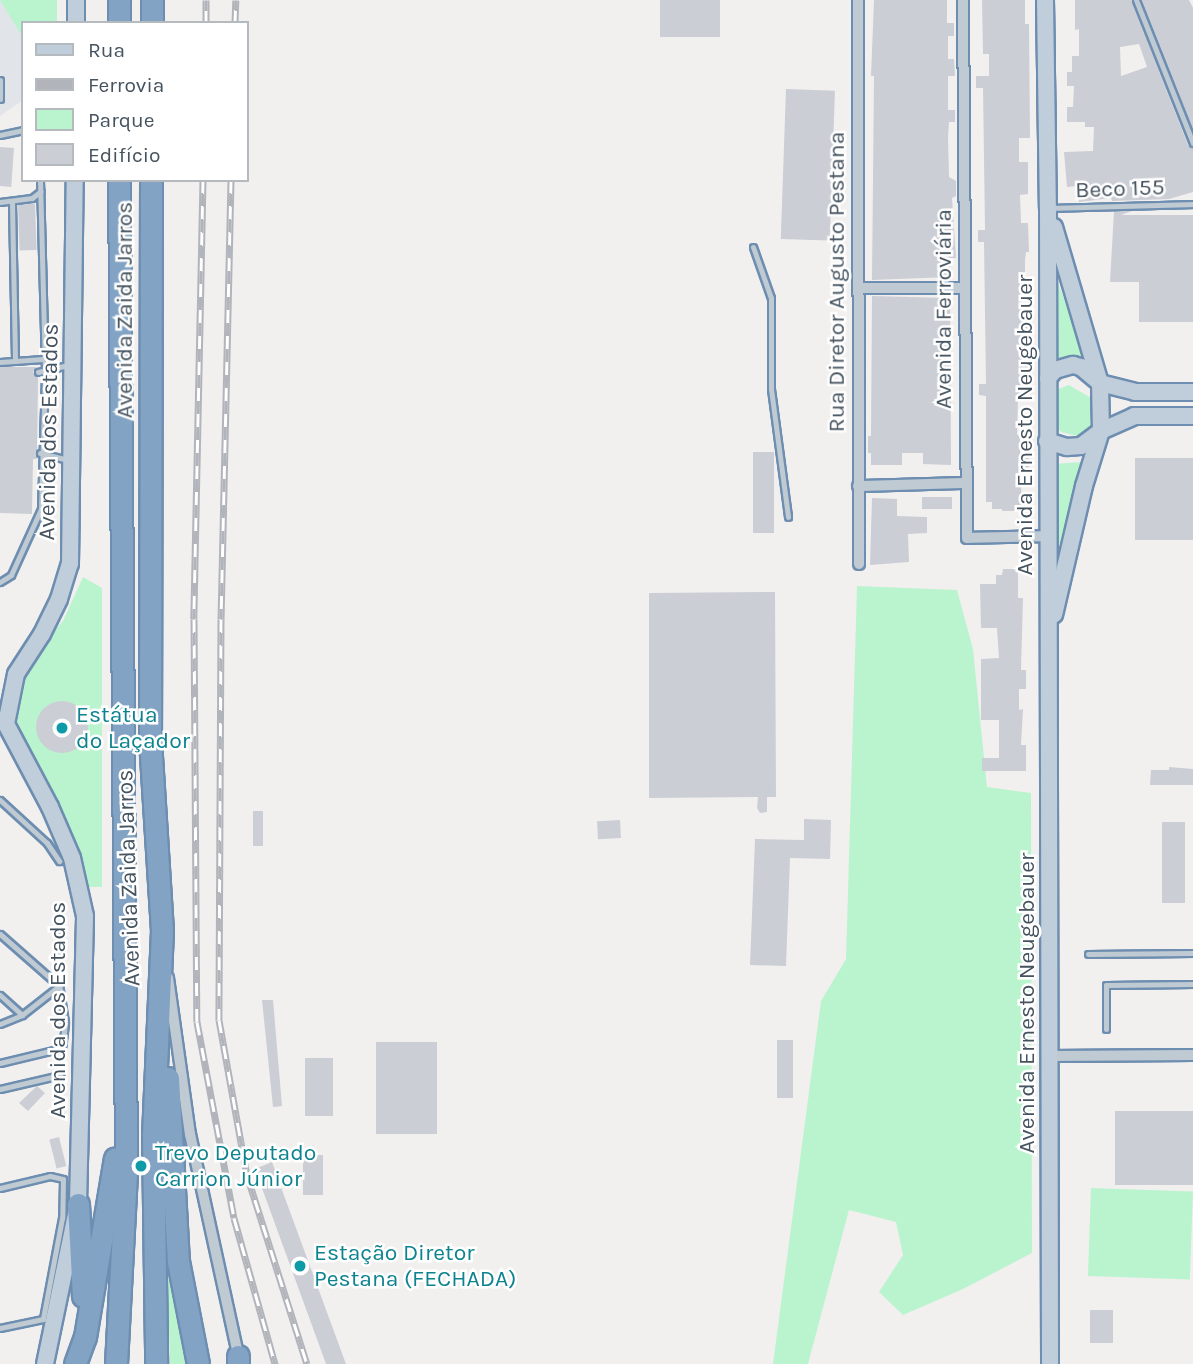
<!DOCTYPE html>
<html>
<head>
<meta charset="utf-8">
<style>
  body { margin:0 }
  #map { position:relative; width:1193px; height:1364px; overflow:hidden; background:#f2efef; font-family:Karla,sans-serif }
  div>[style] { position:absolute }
  .airport>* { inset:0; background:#e1e4e8 }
  .green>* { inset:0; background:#baf4cf; transform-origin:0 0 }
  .building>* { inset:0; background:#cbced5; transform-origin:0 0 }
  .round { border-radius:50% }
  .roads { filter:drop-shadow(2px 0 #6d8eb0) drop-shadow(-2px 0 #6d8eb0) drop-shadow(0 2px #6d8eb0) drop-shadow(0 -2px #6d8eb0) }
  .lane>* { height:5px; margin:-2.5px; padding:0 2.5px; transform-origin:2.5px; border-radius:2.5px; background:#bfcad3 }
  .street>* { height:10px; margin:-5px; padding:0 5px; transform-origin:5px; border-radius:5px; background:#bfcad3 }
  .secondary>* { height:16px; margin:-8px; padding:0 8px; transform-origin:8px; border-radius:8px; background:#c0cdda }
  .highway>* { height:21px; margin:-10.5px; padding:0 10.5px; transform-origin:10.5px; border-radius:10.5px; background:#82a3c4 }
  .rail>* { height:7px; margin-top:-3.5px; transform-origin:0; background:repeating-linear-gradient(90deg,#fff 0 13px,#b1b5bb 0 26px); box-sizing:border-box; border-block:2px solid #b1b5bb }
  .dots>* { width:19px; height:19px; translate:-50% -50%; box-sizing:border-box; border:4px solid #fff; border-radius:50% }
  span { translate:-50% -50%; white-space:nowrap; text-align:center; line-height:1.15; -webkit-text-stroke:5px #fff; paint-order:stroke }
  .street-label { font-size:23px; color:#45535f }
  .culture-label { font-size:23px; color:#0d838f }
  .left { translate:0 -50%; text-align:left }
  .legend { position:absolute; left:21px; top:21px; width:228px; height:161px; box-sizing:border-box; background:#fff; border:2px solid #b5babf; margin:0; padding:9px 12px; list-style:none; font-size:21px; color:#45535f }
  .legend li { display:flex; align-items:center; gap:14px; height:35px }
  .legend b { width:35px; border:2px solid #b5babf }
</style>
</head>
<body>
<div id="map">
  <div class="airport">
    <div style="clip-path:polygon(0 0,57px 0,57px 23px,23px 23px,23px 100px,0 116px)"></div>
  </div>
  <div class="green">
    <div style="clip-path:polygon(0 0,57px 0,57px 23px,23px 23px,23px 34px,20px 33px)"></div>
    <div style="clip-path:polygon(1055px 275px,1089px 367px,1051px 362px)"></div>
    <div style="clip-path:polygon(1069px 385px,1098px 402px,1096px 425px,1082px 437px,1061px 432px,1052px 421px,1053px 391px)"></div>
    <div style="clip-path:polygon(1081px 462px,1056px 558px,1054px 464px)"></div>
    <div style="clip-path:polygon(83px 577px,102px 588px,102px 887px,86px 887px,78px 849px,11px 714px,25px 665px,63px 621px)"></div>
    <div style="clip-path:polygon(857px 586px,957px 590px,973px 649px,987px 787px,1031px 793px,1032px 1253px,963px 1289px,903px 1315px,879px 1292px,903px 1255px,896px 1222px,849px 1210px,808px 1364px,773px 1364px,821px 1001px,846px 959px)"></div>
    <div style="left:1091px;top:1188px;width:102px;height:88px;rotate:2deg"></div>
    <div style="clip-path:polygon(166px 1233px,189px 1364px,170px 1364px)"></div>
  </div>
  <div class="building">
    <div style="left:660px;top:0;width:60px;height:37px"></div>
    <div style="clip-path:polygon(874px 0,947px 0,947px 23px,954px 23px,954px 36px,948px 36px,948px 59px,954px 59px,955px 76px,948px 76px,948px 110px,955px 110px,955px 122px,949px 122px,948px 138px,949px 177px,956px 181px,956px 196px,952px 198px,956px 258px,950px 258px,950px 277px,872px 280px,874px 76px,871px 76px)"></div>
    <div style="clip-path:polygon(982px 0,1025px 0,1025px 24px,1029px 24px,1030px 138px,1019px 138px,1019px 162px,1028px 162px,1028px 194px,1020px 195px,1021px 223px,1028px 223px,1029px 252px,1026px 252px,1025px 260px,1025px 279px,1020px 279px,1021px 315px,1031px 315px,1031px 398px,1018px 398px,1017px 435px,1020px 435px,1020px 453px,1028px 453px,1029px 463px,1029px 480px,1021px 483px,1022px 511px,1002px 511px,1002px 509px,992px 509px,992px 502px,986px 502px,986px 396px,979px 395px,979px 384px,986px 384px,984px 242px,978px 242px,978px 230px,985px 230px,983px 88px,976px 88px,976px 76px,989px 76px,989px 54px,983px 54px)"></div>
    <div style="clip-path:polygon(evenodd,1075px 0,1131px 0,1188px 145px,1193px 148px,1193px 192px,1169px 199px,1112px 201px,1111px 198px,1079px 202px,1077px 186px,1067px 187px,1064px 152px,1093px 151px,1094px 127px,1085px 127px,1085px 122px,1067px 122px,1067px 107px,1073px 107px,1074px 86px,1067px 86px,1067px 72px,1072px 72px,1072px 56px,1079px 56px,1079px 29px,1075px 30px,1075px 0,1139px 44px,1147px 67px,1121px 76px,1120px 47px,1139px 44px)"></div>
    <div style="clip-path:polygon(1142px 0,1189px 0,1193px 8px,1193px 129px)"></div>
    <div style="left:786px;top:89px;width:49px;height:150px;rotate:2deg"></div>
    <div style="left:0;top:147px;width:14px;height:39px;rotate:4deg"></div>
    <div style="left:35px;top:204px;width:46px;height:17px;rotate:88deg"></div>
    <div style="clip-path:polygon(1114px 211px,1132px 211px,1121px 215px,1193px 215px,1193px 322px,1139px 322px,1139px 282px,1110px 282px)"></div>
    <div style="clip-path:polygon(872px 296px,950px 298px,951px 465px,923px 464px,923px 453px,902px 453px,902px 465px,871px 465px,871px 453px,868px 453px,868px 436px,871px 436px)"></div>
    <div style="clip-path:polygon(0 367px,37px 367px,33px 372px,38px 377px,37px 459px,33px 459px,32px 514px,0 513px)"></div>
    <div style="left:753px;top:452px;width:21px;height:81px"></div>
    <div style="left:1135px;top:458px;width:58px;height:82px"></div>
    <div style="left:952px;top:497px;width:12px;height:30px;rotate:90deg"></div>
    <div style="clip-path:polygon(872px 498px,897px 499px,897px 516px,927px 517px,927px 533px,908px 534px,909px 562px,870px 565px)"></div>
    <div style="clip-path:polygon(1003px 569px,1018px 569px,1018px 598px,1023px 598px,1021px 670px,1026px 670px,1026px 689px,1019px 689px,1019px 710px,1023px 709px,1021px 745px,1026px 745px,1026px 771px,982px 771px,982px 758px,999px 758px,999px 720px,981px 720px,981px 659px,999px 658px,997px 628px,981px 628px,980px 584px,996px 584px,996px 575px,1002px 575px)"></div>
    <div style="clip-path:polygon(775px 592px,776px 797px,767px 797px,767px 812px,760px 813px,757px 808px,758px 797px,649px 798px,649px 593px)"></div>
    <div class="round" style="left:36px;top:701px;width:52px;height:52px"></div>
    <div style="clip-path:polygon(1169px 767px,1193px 769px,1193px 785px,1150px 785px,1151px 770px,1169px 770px)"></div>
    <div style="left:253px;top:811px;width:10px;height:35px"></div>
    <div style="clip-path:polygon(804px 819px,831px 820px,830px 859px,790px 858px,786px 966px,750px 965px,755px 839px,804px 840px)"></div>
    <div style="left:620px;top:820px;width:18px;height:23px;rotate:87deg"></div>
    <div style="left:1162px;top:822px;width:23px;height:81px"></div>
    <div style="clip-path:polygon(262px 1000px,273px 1000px,282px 1106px,273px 1107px)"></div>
    <div style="left:777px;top:1040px;width:16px;height:58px"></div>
    <div style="left:376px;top:1042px;width:61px;height:92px"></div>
    <div style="left:333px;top:1058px;width:58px;height:28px;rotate:90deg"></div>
    <div style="clip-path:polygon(37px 1086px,45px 1093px,28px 1111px,19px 1103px)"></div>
    <div style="left:1115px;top:1111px;width:78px;height:74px"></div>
    <div style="left:59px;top:1137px;width:30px;height:10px;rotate:76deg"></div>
    <div style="left:303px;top:1155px;width:20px;height:40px"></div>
    <div style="clip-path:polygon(272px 1162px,282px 1190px,346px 1364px,326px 1364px,255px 1169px)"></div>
    <div style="left:1113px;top:1310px;width:33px;height:23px;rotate:90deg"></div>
  </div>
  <div class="roads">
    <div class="lane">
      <div style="left:1136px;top:0;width:154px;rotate:68.3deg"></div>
      <div style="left:0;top:80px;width:19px;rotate:90deg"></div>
      <div style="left:0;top:135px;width:24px;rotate:-12deg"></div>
      <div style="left:0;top:202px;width:32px;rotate:-7deg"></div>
      <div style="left:32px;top:198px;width:11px;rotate:-38deg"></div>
      <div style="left:12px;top:203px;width:158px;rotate:88.9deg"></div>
      <div style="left:1051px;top:208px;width:142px;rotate:-1.6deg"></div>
      <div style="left:753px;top:247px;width:54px;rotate:70.6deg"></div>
      <div style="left:771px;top:298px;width:91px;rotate:90deg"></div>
      <div style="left:771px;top:389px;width:129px;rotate:82.4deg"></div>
      <div style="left:0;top:362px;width:43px;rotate:-4deg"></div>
      <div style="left:38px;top:372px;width:32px;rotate:-13deg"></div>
      <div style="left:40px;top:453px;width:29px;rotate:14deg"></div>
      <div style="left:0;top:582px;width:13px;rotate:-32deg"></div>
      <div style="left:11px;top:575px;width:72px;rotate:-65.6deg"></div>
      <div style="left:41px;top:509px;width:138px;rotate:-88.3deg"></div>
      <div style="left:45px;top:371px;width:191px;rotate:-91.5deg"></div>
      <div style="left:0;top:800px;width:64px;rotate:42.5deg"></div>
      <div style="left:47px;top:843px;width:22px;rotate:56deg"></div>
      <div style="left:0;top:934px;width:79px;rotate:41.4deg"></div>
      <div style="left:1088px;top:954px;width:105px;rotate:-0.5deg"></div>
      <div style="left:0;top:995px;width:30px;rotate:42deg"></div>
      <div style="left:22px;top:1015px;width:47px;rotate:-38.1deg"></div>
      <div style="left:0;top:1024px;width:24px;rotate:-22deg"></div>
      <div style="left:1106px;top:1029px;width:44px;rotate:-90deg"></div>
      <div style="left:1106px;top:985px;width:87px;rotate:-0.7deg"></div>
      <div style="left:0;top:1063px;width:64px;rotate:-13.6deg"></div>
      <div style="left:62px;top:1048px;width:26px;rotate:-83deg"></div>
      <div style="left:65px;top:1022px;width:36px;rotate:-99deg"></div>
      <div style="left:59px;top:986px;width:55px;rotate:-90deg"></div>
      <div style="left:0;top:1089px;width:62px;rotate:-13.1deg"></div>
      <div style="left:0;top:1188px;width:51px;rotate:-13.5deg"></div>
      <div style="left:50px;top:1176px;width:13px;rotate:13deg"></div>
      <div style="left:63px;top:1179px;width:39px;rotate:91deg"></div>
      <div style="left:62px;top:1218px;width:103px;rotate:100.7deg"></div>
      <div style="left:43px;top:1319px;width:44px;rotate:168.2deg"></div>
    </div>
    <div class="street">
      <div style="left:858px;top:0;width:564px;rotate:89.9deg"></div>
      <div style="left:963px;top:0;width:538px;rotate:89.57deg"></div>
      <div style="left:967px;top:538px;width:80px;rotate:-1.4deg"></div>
      <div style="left:859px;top:288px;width:106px"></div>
      <div style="left:858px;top:486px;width:108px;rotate:-1.6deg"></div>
      <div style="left:168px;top:978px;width:158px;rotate:82deg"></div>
      <div style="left:190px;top:1134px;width:229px;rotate:77.7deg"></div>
      <div style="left:1051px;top:1056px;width:142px;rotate:-0.4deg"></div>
    </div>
    <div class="secondary">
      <div style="left:1045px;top:0;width:208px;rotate:89.2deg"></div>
      <div style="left:1048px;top:208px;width:1156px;rotate:89.9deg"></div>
      <div style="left:76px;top:23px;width:23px;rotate:-90deg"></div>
      <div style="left:1054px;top:227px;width:163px;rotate:73.6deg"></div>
      <div style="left:1100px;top:383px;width:48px;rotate:88.8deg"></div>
      <div style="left:1101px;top:431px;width:58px;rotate:107.2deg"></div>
      <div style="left:1084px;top:486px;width:132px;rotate:103.1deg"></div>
      <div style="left:1048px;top:378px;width:11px;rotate:-49deg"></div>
      <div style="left:1055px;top:370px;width:19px;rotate:-16deg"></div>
      <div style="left:1073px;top:365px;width:8px;rotate:14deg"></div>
      <div style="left:1081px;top:367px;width:25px;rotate:40deg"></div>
      <div style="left:1100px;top:383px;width:36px;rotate:14deg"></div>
      <div style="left:1135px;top:392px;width:58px"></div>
      <div style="left:1047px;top:441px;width:21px;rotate:17deg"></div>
      <div style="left:1067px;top:447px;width:14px;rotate:-4deg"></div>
      <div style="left:1081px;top:446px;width:25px;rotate:-37deg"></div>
      <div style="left:1101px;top:431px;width:36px;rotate:-24deg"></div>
      <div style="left:1134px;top:416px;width:59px"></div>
      <div style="left:45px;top:1364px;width:163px;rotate:-78.3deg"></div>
      <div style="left:78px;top:1204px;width:288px;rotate:-88.6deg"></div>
      <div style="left:85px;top:916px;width:59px;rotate:-102.6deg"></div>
      <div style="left:72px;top:858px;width:56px;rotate:-113.3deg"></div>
      <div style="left:50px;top:807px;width:94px;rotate:-117.9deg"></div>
      <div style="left:6px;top:724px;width:51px;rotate:-78.7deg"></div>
      <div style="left:16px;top:674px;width:48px;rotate:-57deg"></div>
      <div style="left:42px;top:634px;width:39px;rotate:-64deg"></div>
      <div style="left:59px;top:599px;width:37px;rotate:-73deg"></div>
      <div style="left:70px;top:564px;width:384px;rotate:-89.3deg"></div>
    </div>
    <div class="highway">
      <div style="left:119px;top:0;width:23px;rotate:90deg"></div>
      <div style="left:152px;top:23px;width:23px;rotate:-90deg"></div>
      <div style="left:151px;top:180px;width:560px;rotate:90.1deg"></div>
      <div style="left:150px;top:740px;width:190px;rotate:86.4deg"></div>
      <div style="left:162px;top:930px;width:205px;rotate:92.5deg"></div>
      <div style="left:153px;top:1135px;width:229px;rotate:89.2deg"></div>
      <div style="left:168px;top:1078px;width:183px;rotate:86.9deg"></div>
      <div style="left:178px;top:1261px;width:105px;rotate:79deg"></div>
      <div style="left:78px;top:1204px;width:92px;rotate:86.9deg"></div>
      <div style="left:75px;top:1364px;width:29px;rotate:-70deg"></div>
      <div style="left:85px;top:1337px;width:181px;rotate:-80.5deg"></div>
      <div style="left:116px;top:1364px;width:193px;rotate:-87deg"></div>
      <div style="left:126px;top:1171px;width:991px;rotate:-90.4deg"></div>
      <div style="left:238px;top:1364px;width:8px;rotate:-90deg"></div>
    </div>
  </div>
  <div class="rail">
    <div style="left:206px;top:23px;width:23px;rotate:-90deg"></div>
    <div style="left:235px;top:23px;width:23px;rotate:-88deg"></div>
    <div style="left:203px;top:180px;width:439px;rotate:91.2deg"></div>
    <div style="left:194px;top:619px;width:403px;rotate:89.6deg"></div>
    <div style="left:197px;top:1022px;width:199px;rotate:79.3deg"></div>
    <div style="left:234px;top:1218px;width:152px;rotate:74.3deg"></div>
    <div style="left:231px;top:180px;width:439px;rotate:91.3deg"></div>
    <div style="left:221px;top:619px;width:401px;rotate:90.3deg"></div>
    <div style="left:219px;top:1020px;width:158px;rotate:79.8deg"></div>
    <div style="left:247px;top:1175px;width:198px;rotate:72.4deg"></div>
  </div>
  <div class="dots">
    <div style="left:62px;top:728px;background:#0f9aa8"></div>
    <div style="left:141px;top:1166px;background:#0f9aa8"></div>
    <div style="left:300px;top:1266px;background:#0f9aa8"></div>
  </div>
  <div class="street-label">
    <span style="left:1120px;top:189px;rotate:-2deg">Beco 155</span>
    <span style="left:837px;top:282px;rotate:-90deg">Rua Diretor Augusto Pestana</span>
    <span style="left:944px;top:309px;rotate:-90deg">Avenida Ferroviária</span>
    <span style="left:125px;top:310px;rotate:-90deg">Avenida Zaida Jarros</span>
    <span style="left:1025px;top:425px;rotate:-90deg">Avenida Ernesto Neugebauer</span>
    <span style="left:49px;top:432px;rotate:-89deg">Avenida dos Estados</span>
    <span style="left:129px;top:878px;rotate:-92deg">Avenida Zaida Jarros</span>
    <span style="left:1027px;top:1003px;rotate:-90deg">Avenida Ernesto Neugebauer</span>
    <span style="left:58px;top:1010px;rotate:-90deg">Avenida dos Estados</span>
  </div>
  <div class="culture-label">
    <span class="left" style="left:76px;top:728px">Estátua<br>do Laçador</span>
    <span class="left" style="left:155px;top:1166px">Trevo Deputado<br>Carrion Júnior</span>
    <span class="left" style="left:314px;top:1266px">Estação Diretor<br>Pestana (FECHADA)</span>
  </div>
  <ul class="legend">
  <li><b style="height:9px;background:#c0cdda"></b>Rua</li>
  <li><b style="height:9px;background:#b1b5bb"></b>Ferrovia</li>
  <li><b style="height:19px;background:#baf4cf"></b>Parque</li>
  <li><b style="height:19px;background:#cbced5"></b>Edifício</li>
  </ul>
</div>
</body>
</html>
